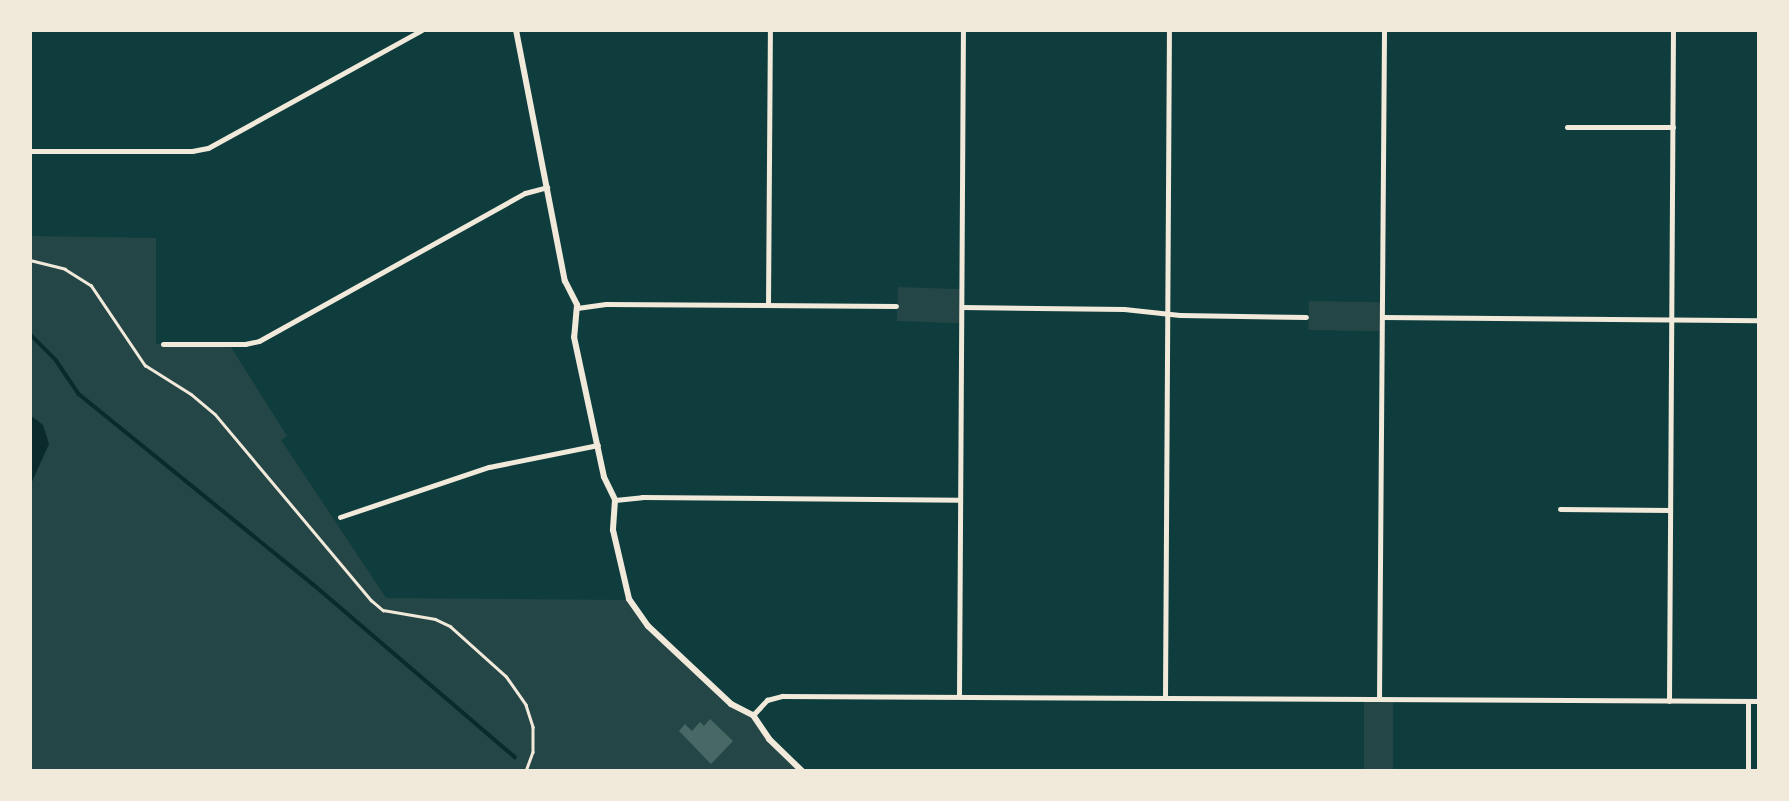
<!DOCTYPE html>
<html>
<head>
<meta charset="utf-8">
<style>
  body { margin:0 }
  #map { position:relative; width:1789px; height:801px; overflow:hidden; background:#0f3d3e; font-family:"Sofia Sans Condensed",sans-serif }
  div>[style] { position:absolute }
  .green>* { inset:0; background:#244646; transform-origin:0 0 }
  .water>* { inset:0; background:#0a2a2b }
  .stream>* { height:3.5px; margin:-1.75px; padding:0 1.75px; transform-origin:1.75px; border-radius:1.75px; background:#0a2a2b }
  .building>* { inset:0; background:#486865 }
  .path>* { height:2.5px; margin:-1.25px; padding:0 1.25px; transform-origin:1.25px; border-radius:1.25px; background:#f1e9da }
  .minor>* { height:5px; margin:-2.5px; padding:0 2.5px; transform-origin:2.5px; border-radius:2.5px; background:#f1e9da }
  .tertiary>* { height:6px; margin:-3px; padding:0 3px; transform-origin:3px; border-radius:3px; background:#f1e9da }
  span { translate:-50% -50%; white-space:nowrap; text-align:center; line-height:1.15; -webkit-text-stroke:6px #f1e9da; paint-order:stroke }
  .frame { position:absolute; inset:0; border:32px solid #f1e9da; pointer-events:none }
</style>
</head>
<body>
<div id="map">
  <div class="green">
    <div style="clip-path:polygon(30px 236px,156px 238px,156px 344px,229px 344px,287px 436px,281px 440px,386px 598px,629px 600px,636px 614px,731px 704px,746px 710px,802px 771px,30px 771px)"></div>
    <div style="left:898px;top:287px;width:64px;height:34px;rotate:2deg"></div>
    <div style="left:1309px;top:301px;width:73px;height:29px;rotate:1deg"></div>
    <div style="left:1364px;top:699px;width:29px;height:72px"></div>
  </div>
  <div class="water">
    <div style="clip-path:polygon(30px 415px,43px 425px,49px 444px,30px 486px)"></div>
  </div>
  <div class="stream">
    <div style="left:30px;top:334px;width:37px;rotate:45deg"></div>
    <div style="left:56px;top:360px;width:41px;rotate:55.9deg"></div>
    <div style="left:79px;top:394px;width:301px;rotate:39.1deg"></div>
    <div style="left:313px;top:584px;width:266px;rotate:40.6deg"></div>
  </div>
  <div class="building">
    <div style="clip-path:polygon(710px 719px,733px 741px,711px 764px,679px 731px,685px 724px,692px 731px,700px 722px,704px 726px)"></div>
  </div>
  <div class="path">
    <div style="left:30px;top:260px;width:36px;rotate:14deg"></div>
    <div style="left:65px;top:269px;width:31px;rotate:32deg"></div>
    <div style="left:91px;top:285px;width:97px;rotate:56deg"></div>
    <div style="left:145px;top:365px;width:54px;rotate:32.2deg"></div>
    <div style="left:191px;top:394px;width:31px;rotate:40deg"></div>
    <div style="left:215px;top:414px;width:243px;rotate:50deg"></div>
    <div style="left:371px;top:600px;width:16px;rotate:40deg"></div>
    <div style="left:383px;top:610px;width:53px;rotate:9.8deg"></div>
    <div style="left:435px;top:619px;width:17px;rotate:25deg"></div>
    <div style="left:450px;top:626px;width:75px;rotate:41.8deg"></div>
    <div style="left:506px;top:676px;width:35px;rotate:55deg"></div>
    <div style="left:526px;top:705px;width:23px;rotate:72deg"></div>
    <div style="left:533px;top:727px;width:25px;rotate:90deg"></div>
    <div style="left:533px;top:752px;width:20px;rotate:110deg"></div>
  </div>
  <div class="minor">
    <div style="left:1567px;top:127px;width:106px"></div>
    <div style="left:30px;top:151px;width:162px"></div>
    <div style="left:192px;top:151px;width:16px;rotate:-11deg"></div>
    <div style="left:208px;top:148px;width:244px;rotate:-28.9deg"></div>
    <div style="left:768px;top:305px;width:275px;rotate:-89.6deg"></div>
    <div style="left:962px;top:307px;width:162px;rotate:0.7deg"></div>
    <div style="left:1124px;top:309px;width:56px;rotate:6.1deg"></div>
    <div style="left:1180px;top:315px;width:126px;rotate:0.9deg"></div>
    <div style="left:577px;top:308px;width:29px;rotate:-8deg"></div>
    <div style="left:606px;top:304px;width:290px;rotate:0.4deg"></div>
    <div style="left:1382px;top:317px;width:377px;rotate:0.5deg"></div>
    <div style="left:163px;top:344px;width:82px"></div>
    <div style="left:245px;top:344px;width:14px;rotate:-12deg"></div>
    <div style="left:259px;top:341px;width:304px;rotate:-29.1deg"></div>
    <div style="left:525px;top:193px;width:23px;rotate:-15deg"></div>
    <div style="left:615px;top:500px;width:27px;rotate:-6deg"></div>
    <div style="left:642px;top:497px;width:318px;rotate:0.5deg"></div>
    <div style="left:1560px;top:509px;width:110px;rotate:0.5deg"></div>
    <div style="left:340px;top:517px;width:157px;rotate:-18.6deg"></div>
    <div style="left:489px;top:467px;width:111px;rotate:-11.4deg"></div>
    <div style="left:959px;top:696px;width:666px;rotate:-89.66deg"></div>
    <div style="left:1165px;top:697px;width:667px;rotate:-89.66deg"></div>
    <div style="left:1379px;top:699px;width:669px;rotate:-89.57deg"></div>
    <div style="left:1669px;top:701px;width:671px;rotate:-89.66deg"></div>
    <div style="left:753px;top:715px;width:21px;rotate:-47deg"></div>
    <div style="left:767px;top:700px;width:16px;rotate:-15deg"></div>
    <div style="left:782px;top:696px;width:977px;rotate:0.29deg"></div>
    <div style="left:1748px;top:771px;width:70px;rotate:-90deg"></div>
  </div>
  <div class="tertiary">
    <div style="left:516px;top:30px;width:256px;rotate:79deg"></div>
    <div style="left:565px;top:281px;width:27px;rotate:63deg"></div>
    <div style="left:577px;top:305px;width:32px;rotate:95deg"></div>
    <div style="left:574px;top:337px;width:143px;rotate:77.9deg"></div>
    <div style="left:604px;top:477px;width:25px;rotate:64deg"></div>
    <div style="left:615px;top:500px;width:30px;rotate:94deg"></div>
    <div style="left:613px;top:530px;width:71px;rotate:76.9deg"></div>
    <div style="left:629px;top:599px;width:33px;rotate:55deg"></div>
    <div style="left:648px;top:626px;width:114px;rotate:43.2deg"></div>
    <div style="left:731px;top:704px;width:25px;rotate:27deg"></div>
    <div style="left:753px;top:715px;width:29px;rotate:56deg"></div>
    <div style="left:769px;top:739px;width:46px;rotate:44.1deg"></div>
  </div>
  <div class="frame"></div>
</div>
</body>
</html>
